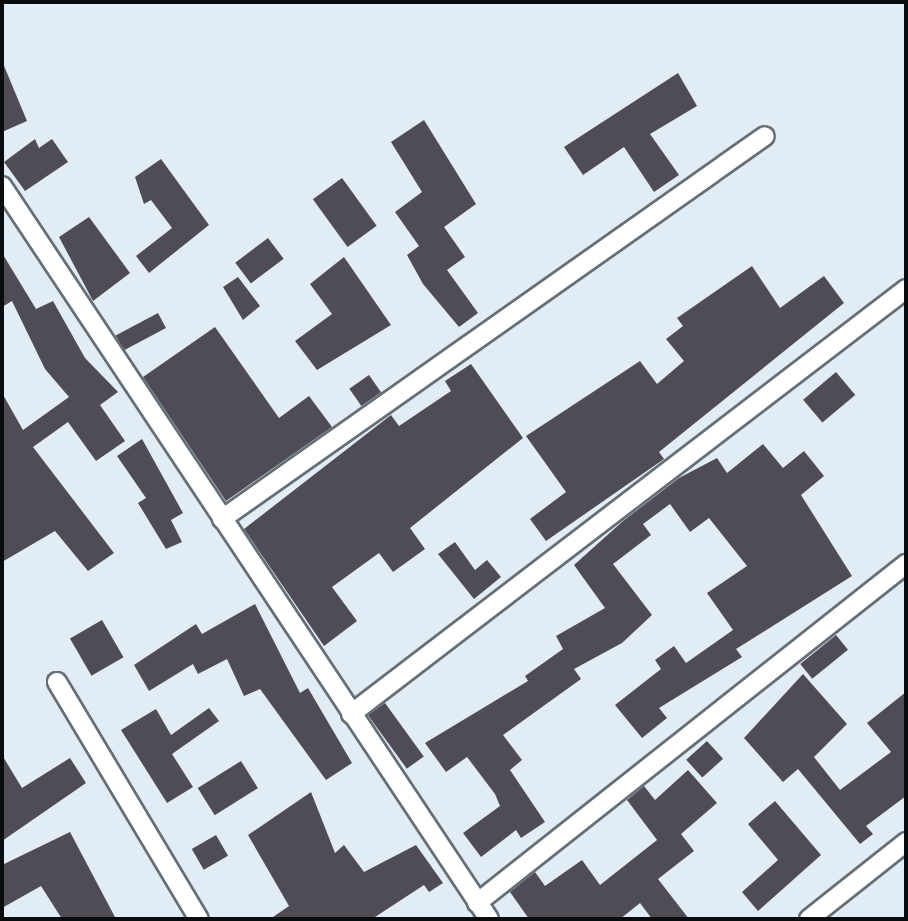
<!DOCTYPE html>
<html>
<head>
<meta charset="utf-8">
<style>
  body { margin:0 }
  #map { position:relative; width:908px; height:921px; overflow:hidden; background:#e2ecf5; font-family:Lato,sans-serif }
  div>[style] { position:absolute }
  .building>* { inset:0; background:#504c55; transform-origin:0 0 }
  .roads { filter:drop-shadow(2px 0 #666f76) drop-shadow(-2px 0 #666f76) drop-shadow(0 2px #666f76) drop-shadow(0 -2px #666f76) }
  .street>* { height:18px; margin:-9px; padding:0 9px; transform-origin:9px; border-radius:9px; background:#fff }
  span { translate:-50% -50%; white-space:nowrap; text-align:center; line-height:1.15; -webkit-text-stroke:8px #e2ecf5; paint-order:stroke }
  .frame { position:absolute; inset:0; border:4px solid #0a0d10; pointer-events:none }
</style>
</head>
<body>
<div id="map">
  <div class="building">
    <div style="clip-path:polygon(2px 61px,27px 121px,2px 132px)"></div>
    <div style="clip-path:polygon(678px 73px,697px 106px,650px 134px,679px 175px,654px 192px,624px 147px,583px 175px,564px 147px)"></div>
    <div style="clip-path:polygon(424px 120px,476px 204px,444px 227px,465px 257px,447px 270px,478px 313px,459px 327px,423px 284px,407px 255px,419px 246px,395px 212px,422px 192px,391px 142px)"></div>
    <div style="clip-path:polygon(35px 139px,39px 148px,52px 139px,68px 162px,25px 191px,4px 162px)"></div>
    <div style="clip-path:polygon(161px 159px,209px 225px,149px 273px,136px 256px,172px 228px,151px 200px,144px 204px,135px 177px)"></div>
    <div style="left:342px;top:178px;width:59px;height:36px;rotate:54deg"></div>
    <div style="clip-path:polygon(89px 217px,130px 273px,93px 301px,59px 237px)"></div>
    <div style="left:268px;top:238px;width:26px;height:41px;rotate:53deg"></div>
    <div style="clip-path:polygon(2px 253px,36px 309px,53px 301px,85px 358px,118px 392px,100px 405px,125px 441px,96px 461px,68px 422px,33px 447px,114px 553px,88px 571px,55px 531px,2px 562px,2px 393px,23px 430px,69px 397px,45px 369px,12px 301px,2px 307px)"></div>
    <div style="clip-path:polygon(344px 257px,391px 325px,317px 370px,295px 341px,332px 314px,310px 284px)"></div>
    <div style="clip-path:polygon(752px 266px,780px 308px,824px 276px,844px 303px,659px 452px,664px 459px,546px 541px,530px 519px,566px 492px,526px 436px,640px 361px,657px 384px,684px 361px,666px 339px,683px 326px,677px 318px)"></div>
    <div style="clip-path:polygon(238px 277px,260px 306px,243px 320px,223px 287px)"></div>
    <div style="left:158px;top:313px;width:17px;height:48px;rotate:62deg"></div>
    <div style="clip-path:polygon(215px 327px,279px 418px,309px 396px,332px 427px,226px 501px,143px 377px)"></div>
    <div style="clip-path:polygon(471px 364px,523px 438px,410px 528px,425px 549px,393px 572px,379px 553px,332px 587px,357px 621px,324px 646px,244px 529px,391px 415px,399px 426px,451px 391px,445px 381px)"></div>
    <div style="left:836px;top:372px;width:30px;height:43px;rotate:50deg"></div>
    <div style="left:369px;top:375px;width:21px;height:24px;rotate:55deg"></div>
    <div style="clip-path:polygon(142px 439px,183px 513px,171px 520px,182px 542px,166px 549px,138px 503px,146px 498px,117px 456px)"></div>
    <div style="clip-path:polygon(763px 444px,783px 468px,804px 451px,824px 476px,801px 495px,852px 576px,736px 649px,742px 657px,659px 708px,667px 718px,642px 738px,615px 705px,661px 669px,655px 660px,674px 646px,686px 663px,733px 630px,707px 593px,747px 566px,709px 518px,690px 532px,670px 504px,643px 524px,651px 535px,613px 564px,652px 615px,622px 643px,574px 669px,581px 679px,503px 735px,522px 760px,510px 770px,545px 822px,521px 838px,516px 830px,481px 857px,463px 833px,500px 806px,495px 794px,467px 757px,446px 772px,425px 743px,528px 681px,525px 676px,563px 649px,556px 636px,605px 608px,574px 565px,623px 521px,679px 478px,717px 458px,727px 473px)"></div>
    <div style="clip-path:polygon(455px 542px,475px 570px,487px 560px,501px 577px,474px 599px,438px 554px)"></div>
    <div style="clip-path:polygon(255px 604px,300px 693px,308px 688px,352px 763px,326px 780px,260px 689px,244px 696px,227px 659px,198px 674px,193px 664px,149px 691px,134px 665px,196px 624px,202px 634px)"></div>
    <div style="left:102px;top:620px;width:43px;height:37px;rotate:60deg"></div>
    <div style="left:836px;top:635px;width:19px;height:46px;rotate:51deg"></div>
    <div style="clip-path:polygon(803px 674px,847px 724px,814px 757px,840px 790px,891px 752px,867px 723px,906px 692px,906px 796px,866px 826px,873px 834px,860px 844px,798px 769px,783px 782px,744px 738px)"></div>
    <div style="left:385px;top:703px;width:66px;height:21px;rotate:54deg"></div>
    <div style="clip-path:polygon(209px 708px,219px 721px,172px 754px,193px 787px,167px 803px,121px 730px,156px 709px,171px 735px)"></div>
    <div style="left:707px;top:741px;width:24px;height:28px;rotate:48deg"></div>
    <div style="clip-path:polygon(2px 755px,22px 788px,70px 758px,86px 783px,2px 841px)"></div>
    <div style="left:241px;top:761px;width:32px;height:51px;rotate:58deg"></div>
    <div style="clip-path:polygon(688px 770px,717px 803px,681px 834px,694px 851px,658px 879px,689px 919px,652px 919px,640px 903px,620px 919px,529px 919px,510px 892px,535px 872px,545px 886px,582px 860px,600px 885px,657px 840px,627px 800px,644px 786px,655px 800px)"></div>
    <div style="clip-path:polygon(311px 792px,335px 853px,344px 845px,364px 872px,416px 845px,443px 883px,429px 892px,424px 885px,372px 919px,270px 919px,289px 906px,248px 835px)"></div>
    <div style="clip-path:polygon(775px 801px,821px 855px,758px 911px,742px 892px,778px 860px,748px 824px)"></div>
    <div style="clip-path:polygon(70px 832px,116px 919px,62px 919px,41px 886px,2px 908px,2px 865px)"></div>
    <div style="left:216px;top:835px;width:24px;height:28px;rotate:60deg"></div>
  </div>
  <div class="roads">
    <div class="street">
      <div style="left:2px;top:186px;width:880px;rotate:56.4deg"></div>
      <div style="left:222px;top:519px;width:664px;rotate:-35.2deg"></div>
      <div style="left:57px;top:682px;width:276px;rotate:59.1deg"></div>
      <div style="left:351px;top:714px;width:699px;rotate:-37.44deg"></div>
      <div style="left:477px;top:903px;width:547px;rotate:-38.32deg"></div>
      <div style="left:809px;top:919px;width:124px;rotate:-38.4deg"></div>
    </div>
  </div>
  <div class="frame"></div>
</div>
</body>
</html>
